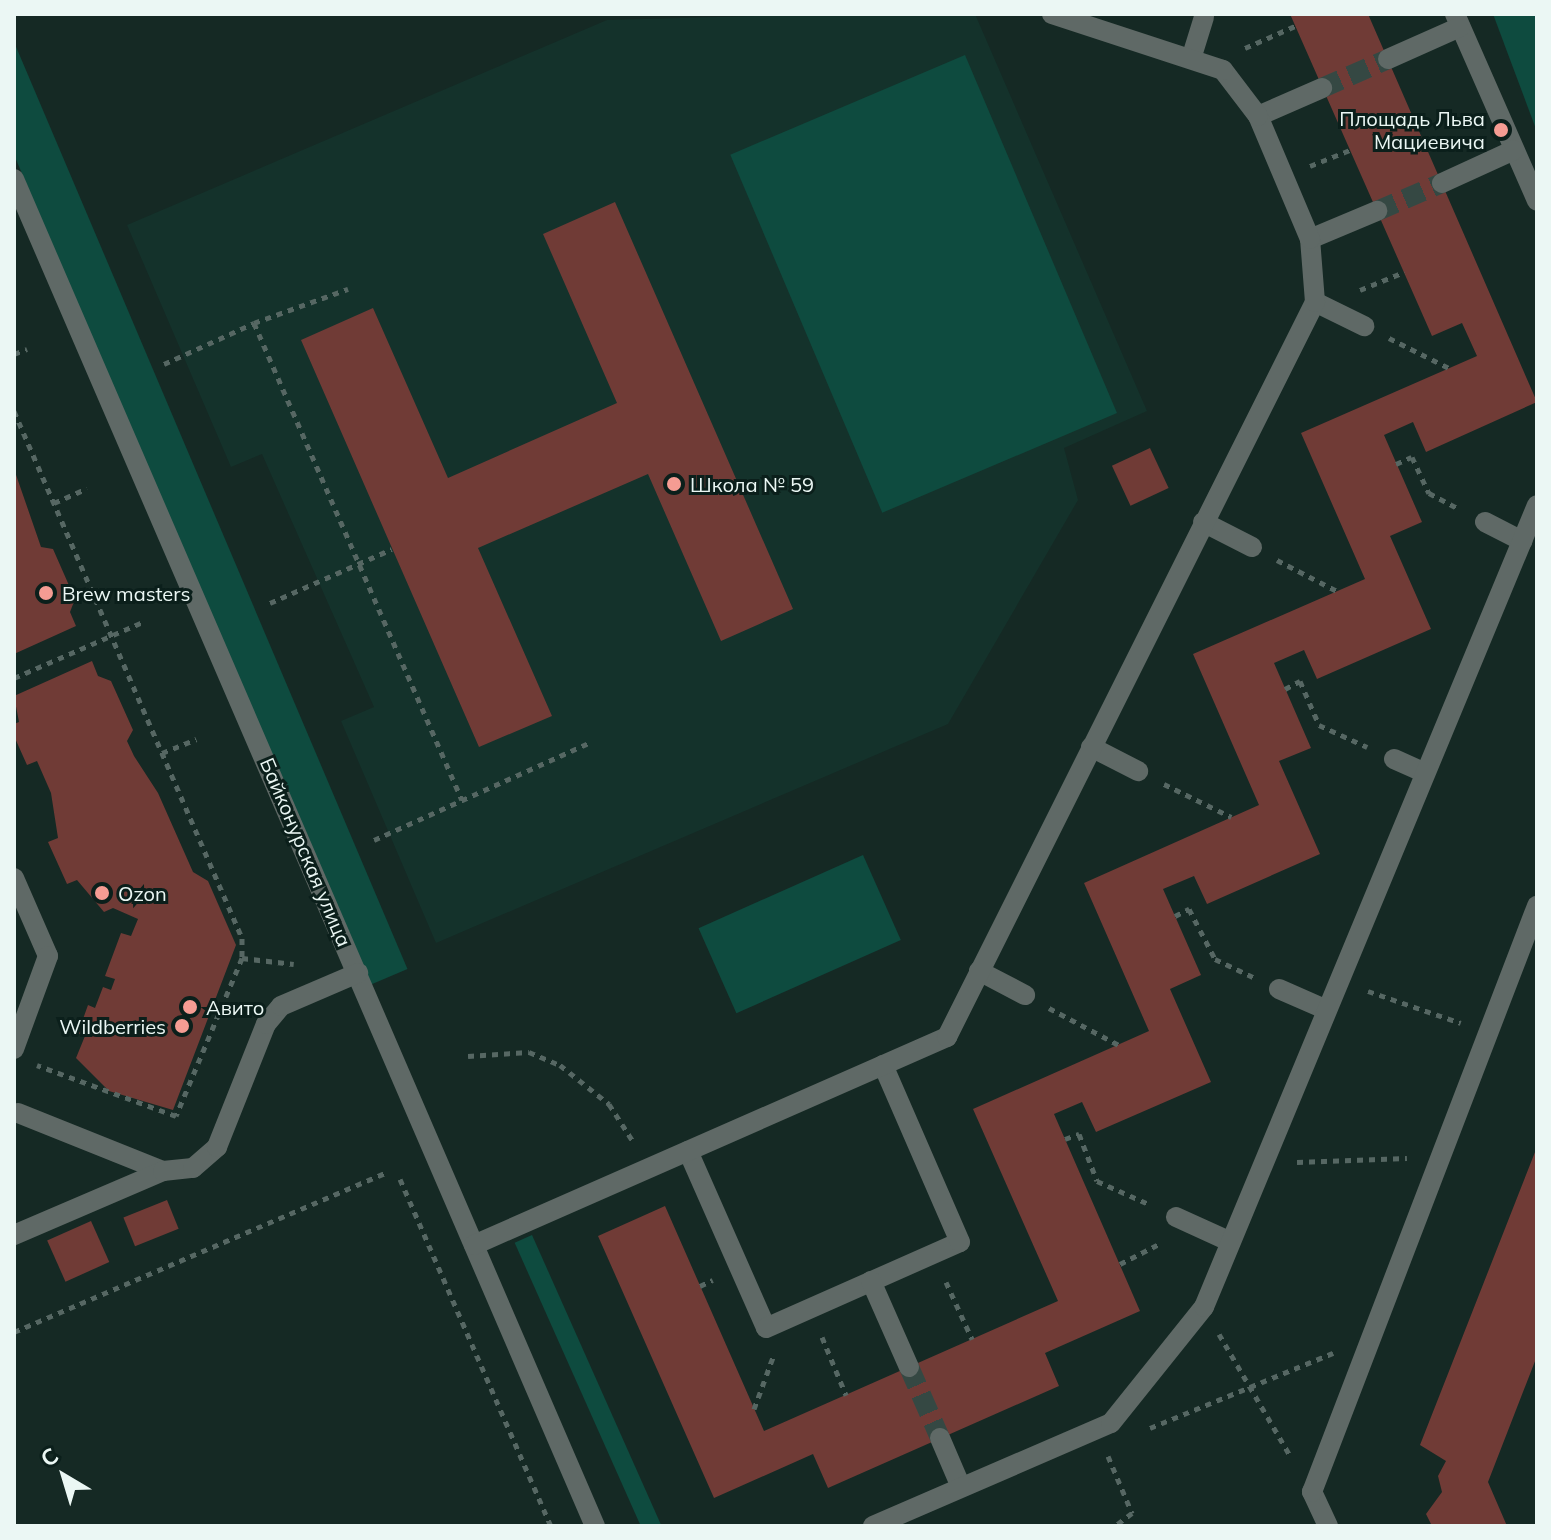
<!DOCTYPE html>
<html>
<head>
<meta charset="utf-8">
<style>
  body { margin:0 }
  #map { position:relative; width:1551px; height:1540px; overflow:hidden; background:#152924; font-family:Mulish,sans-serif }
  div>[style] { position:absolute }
  .built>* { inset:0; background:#14322b }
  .green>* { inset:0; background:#0e4b3f; transform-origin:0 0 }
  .building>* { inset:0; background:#703b36; transform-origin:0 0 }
  .minor-tunnel>* { height:20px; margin-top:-10px; transform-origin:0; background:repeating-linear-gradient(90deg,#354843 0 20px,transparent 0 30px) }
  .path>* { height:5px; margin-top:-2.5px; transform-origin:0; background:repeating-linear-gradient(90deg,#566763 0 6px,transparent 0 12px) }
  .minor>* { height:20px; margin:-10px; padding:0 10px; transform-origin:10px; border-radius:10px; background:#5f6966 }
  .dots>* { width:22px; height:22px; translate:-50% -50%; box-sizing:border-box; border:4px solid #0b1f1b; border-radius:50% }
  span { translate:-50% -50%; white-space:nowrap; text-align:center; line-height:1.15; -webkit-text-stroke:6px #0b1f1b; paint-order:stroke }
  .poi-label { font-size:20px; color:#ebf7f4 }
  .right { translate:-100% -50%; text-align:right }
  .left { translate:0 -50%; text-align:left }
  .street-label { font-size:20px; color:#ebf7f4 }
  .frame { position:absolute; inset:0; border:16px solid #ebf7f4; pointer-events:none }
  .north { position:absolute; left:24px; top:1436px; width:80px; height:80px; -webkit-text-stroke:6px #0b1f1b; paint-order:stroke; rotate:322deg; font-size:22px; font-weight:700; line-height:32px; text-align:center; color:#ebf7f4 }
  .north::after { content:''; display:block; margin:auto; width:28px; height:36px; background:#ebf7f4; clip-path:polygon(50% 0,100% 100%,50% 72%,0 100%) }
</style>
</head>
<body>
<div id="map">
  <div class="built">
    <div style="clip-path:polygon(833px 14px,975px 14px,1147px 411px,1064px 448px,1078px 500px,948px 724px,436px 943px,341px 721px,374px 707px,262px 454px,231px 467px,127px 225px,607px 20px)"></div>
  </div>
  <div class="green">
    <div style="clip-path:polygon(1493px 14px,1537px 14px,1537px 129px,1536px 129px)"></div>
    <div style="left:14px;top:42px;width:1007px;height:44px;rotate:67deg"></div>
    <div style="left:965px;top:55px;width:389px;height:255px;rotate:67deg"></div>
    <div style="left:863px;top:855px;width:93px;height:180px;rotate:66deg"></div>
    <div style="left:532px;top:1235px;width:318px;height:19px;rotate:66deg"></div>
  </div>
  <div class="building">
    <div style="clip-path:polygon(1290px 14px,1368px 14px,1537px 402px,1426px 452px,1413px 422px,1384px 435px,1422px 522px,1390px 536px,1431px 629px,1317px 679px,1304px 650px,1274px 663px,1311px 748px,1279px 761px,1320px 854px,1207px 904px,1194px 876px,1163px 889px,1201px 975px,1170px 989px,1211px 1082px,1096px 1132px,1082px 1102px,1054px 1114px,1140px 1311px,1045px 1353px,1059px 1386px,828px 1488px,813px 1454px,714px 1498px,598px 1236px,665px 1206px,764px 1431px,1058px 1301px,973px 1109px,1149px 1031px,1084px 883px,1259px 805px,1193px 654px,1365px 579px,1301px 433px,1477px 356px,1462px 323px,1432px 336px)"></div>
    <div style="clip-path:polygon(615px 202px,793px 609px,721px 641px,648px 474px,478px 548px,552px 716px,479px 747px,301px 340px,373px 308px,448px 478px,617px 403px,543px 234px)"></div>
    <div style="left:1150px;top:448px;width:44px;height:42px;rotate:65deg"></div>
    <div style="clip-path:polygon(14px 469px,41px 547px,53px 549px,75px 599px,70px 612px,76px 626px,14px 654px)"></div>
    <div style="clip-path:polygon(92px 661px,98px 676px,111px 681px,133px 730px,127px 741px,134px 756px,158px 793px,193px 872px,208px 881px,236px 945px,173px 1110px,109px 1091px,76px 1058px,85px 1036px,78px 1033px,88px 1005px,95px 1008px,103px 987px,111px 990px,115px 979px,105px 976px,121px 933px,131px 936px,138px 919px,113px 908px,104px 912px,77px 880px,67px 884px,48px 842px,58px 838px,51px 793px,37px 761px,27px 765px,14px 736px,14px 724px,19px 722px,14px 696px)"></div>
    <div style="clip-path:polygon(1537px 1147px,1537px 1356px,1488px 1482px,1507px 1526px,1432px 1526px,1426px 1514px,1442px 1492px,1438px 1476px,1446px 1461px,1420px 1445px)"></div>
    <div style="left:167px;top:1200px;width:31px;height:47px;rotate:68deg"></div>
    <div style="left:91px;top:1221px;width:45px;height:48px;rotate:66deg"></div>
  </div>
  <div class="minor-tunnel">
    <div style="left:1322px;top:88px;width:72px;rotate:-23.7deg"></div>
    <div style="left:1377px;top:211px;width:71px;rotate:-23.3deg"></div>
    <div style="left:909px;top:1367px;width:77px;rotate:66.4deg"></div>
  </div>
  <div class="path">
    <div style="left:1245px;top:48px;width:55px;rotate:-23.7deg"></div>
    <div style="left:1310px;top:166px;width:43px;rotate:-21.8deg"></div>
    <div style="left:1360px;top:290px;width:48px;rotate:-22.2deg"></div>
    <div style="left:254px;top:323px;width:520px;rotate:66.44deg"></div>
    <div style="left:1389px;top:338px;width:67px;rotate:26.6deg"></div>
    <div style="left:14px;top:354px;width:14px;rotate:-21deg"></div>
    <div style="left:164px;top:364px;width:99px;rotate:-24.5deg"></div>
    <div style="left:254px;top:323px;width:100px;rotate:-19.9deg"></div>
    <div style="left:14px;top:411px;width:574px;rotate:66.6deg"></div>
    <div style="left:242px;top:938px;width:20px;rotate:90deg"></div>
    <div style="left:242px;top:958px;width:171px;rotate:112.7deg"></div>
    <div style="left:176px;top:1116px;width:148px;rotate:-159.9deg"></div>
    <div style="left:1396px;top:464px;width:17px;rotate:-24deg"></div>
    <div style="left:1412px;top:457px;width:40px;rotate:65deg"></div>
    <div style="left:1429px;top:493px;width:34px;rotate:28deg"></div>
    <div style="left:54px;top:503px;width:36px;rotate:-24deg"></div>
    <div style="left:1277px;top:560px;width:68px;rotate:27.3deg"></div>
    <div style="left:270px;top:603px;width:133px;rotate:-23.9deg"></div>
    <div style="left:14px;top:678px;width:143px;rotate:-23.5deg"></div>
    <div style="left:1285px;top:689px;width:17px;rotate:-28deg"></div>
    <div style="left:1300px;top:681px;width:48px;rotate:66.6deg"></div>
    <div style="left:1319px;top:725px;width:53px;rotate:24.6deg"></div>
    <div style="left:162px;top:753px;width:37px;rotate:-22deg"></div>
    <div style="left:1164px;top:784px;width:75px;rotate:26.2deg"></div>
    <div style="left:374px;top:840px;width:238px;rotate:-24.3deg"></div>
    <div style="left:1175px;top:916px;width:16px;rotate:-27deg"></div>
    <div style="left:1189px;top:909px;width:56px;rotate:62.5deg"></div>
    <div style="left:1215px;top:959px;width:42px;rotate:25.3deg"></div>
    <div style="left:242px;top:958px;width:52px;rotate:6.6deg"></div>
    <div style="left:1368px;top:991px;width:98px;rotate:19deg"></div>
    <div style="left:1049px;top:1008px;width:79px;rotate:27.9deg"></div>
    <div style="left:468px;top:1056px;width:61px;rotate:-3.8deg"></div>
    <div style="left:529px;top:1052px;width:34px;rotate:23deg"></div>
    <div style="left:560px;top:1065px;width:63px;rotate:38.5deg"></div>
    <div style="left:609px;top:1104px;width:46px;rotate:57.3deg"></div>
    <div style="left:1065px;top:1139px;width:15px;rotate:-20deg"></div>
    <div style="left:1079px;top:1134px;width:50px;rotate:69deg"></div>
    <div style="left:1097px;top:1181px;width:59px;rotate:24deg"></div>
    <div style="left:1297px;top:1162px;width:110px;rotate:-2.1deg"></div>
    <div style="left:400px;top:1179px;width:378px;rotate:66.5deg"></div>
    <div style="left:1120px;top:1264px;width:46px;rotate:-27.1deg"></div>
    <div style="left:946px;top:1282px;width:63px;rotate:65.5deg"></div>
    <div style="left:700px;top:1286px;width:14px;rotate:-25deg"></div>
    <div style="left:14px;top:1332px;width:404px;rotate:-23.2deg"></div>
    <div style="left:1219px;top:1334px;width:143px;rotate:59.7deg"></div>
    <div style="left:822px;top:1337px;width:63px;rotate:67.5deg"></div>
    <div style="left:754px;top:1409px;width:55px;rotate:-69.9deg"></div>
    <div style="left:1150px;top:1428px;width:198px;rotate:-22.3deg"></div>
    <div style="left:1108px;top:1456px;width:62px;rotate:67.2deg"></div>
    <div style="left:1132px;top:1513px;width:21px;rotate:143deg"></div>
  </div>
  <div class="minor">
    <div style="left:1455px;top:14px;width:204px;rotate:66.3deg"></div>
    <div style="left:1191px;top:59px;width:44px;rotate:-72.8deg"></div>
    <div style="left:1388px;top:59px;width:79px;rotate:-24deg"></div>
    <div style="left:1258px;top:116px;width:70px;rotate:-23.6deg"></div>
    <div style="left:14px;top:179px;width:1467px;rotate:66.67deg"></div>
    <div style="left:1442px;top:183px;width:79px;rotate:-24.6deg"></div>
    <div style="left:1310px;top:239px;width:73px;rotate:-22.7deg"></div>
    <div style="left:1315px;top:302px;width:55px;rotate:26.1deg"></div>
    <div style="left:1203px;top:522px;width:55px;rotate:27deg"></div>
    <div style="left:1485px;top:522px;width:42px;rotate:27.2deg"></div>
    <div style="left:1091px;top:747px;width:53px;rotate:27.1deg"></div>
    <div style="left:1394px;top:759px;width:34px;rotate:24deg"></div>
    <div style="left:14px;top:878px;width:85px;rotate:66.4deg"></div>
    <div style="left:48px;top:956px;width:99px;rotate:110.1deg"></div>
    <div style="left:979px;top:971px;width:52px;rotate:27.6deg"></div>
    <div style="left:1279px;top:989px;width:52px;rotate:23.6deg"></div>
    <div style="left:18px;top:1113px;width:156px;rotate:21.8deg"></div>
    <div style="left:688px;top:1151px;width:193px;rotate:66.2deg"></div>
    <div style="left:766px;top:1328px;width:212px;rotate:-23.9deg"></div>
    <div style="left:960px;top:1242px;width:193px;rotate:-113.5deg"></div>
    <div style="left:1176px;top:1217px;width:60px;rotate:24.4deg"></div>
    <div style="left:14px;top:1235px;width:162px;rotate:-23.2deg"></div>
    <div style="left:163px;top:1171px;width:30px;rotate:-6deg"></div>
    <div style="left:193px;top:1168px;width:32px;rotate:-41deg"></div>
    <div style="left:217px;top:1147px;width:132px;rotate:-68.3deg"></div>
    <div style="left:266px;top:1024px;width:23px;rotate:-50deg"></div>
    <div style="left:281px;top:1006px;width:84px;rotate:-23.2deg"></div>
    <div style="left:474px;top:1245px;width:517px;rotate:-23.74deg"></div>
    <div style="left:947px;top:1037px;width:822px;rotate:-63.4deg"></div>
    <div style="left:1315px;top:302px;width:63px;rotate:-94.5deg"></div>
    <div style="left:1310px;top:239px;width:134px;rotate:-112.9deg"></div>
    <div style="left:1258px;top:116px;width:58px;rotate:-127.3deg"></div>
    <div style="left:1223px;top:70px;width:180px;rotate:-161.9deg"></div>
    <div style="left:871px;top:1281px;width:94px;rotate:66.2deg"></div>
    <div style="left:940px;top:1438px;width:53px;rotate:66.8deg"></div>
    <div style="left:873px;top:1526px;width:259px;rotate:-23.4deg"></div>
    <div style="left:1111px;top:1423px;width:149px;rotate:-51.3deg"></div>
    <div style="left:1204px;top:1307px;width:868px;rotate:-67.45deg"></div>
    <div style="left:1328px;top:1526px;width:38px;rotate:-115deg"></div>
    <div style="left:1312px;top:1492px;width:628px;rotate:-69deg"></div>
  </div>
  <div class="dots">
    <div style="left:1501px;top:130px;background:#f59c93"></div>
    <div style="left:674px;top:484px;background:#f59c93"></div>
    <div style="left:46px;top:593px;background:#f59c93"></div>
    <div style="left:102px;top:893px;background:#f59c93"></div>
    <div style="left:190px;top:1007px;background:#f59c93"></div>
    <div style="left:182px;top:1026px;background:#f59c93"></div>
  </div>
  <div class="poi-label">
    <span class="right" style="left:1485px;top:130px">Площадь Льва<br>Мациевича</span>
    <span class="left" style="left:690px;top:484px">Школа № 59</span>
    <span class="left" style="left:62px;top:593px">Brew masters</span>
    <span class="left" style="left:118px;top:893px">Ozon</span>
    <span class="left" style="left:206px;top:1007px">Авито</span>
    <span class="right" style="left:166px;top:1026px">Wildberries</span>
  </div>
  <div class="street-label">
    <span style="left:306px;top:852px;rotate:67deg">Байконурская улица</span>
  </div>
  <div class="frame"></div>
  <div class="north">С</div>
</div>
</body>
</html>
